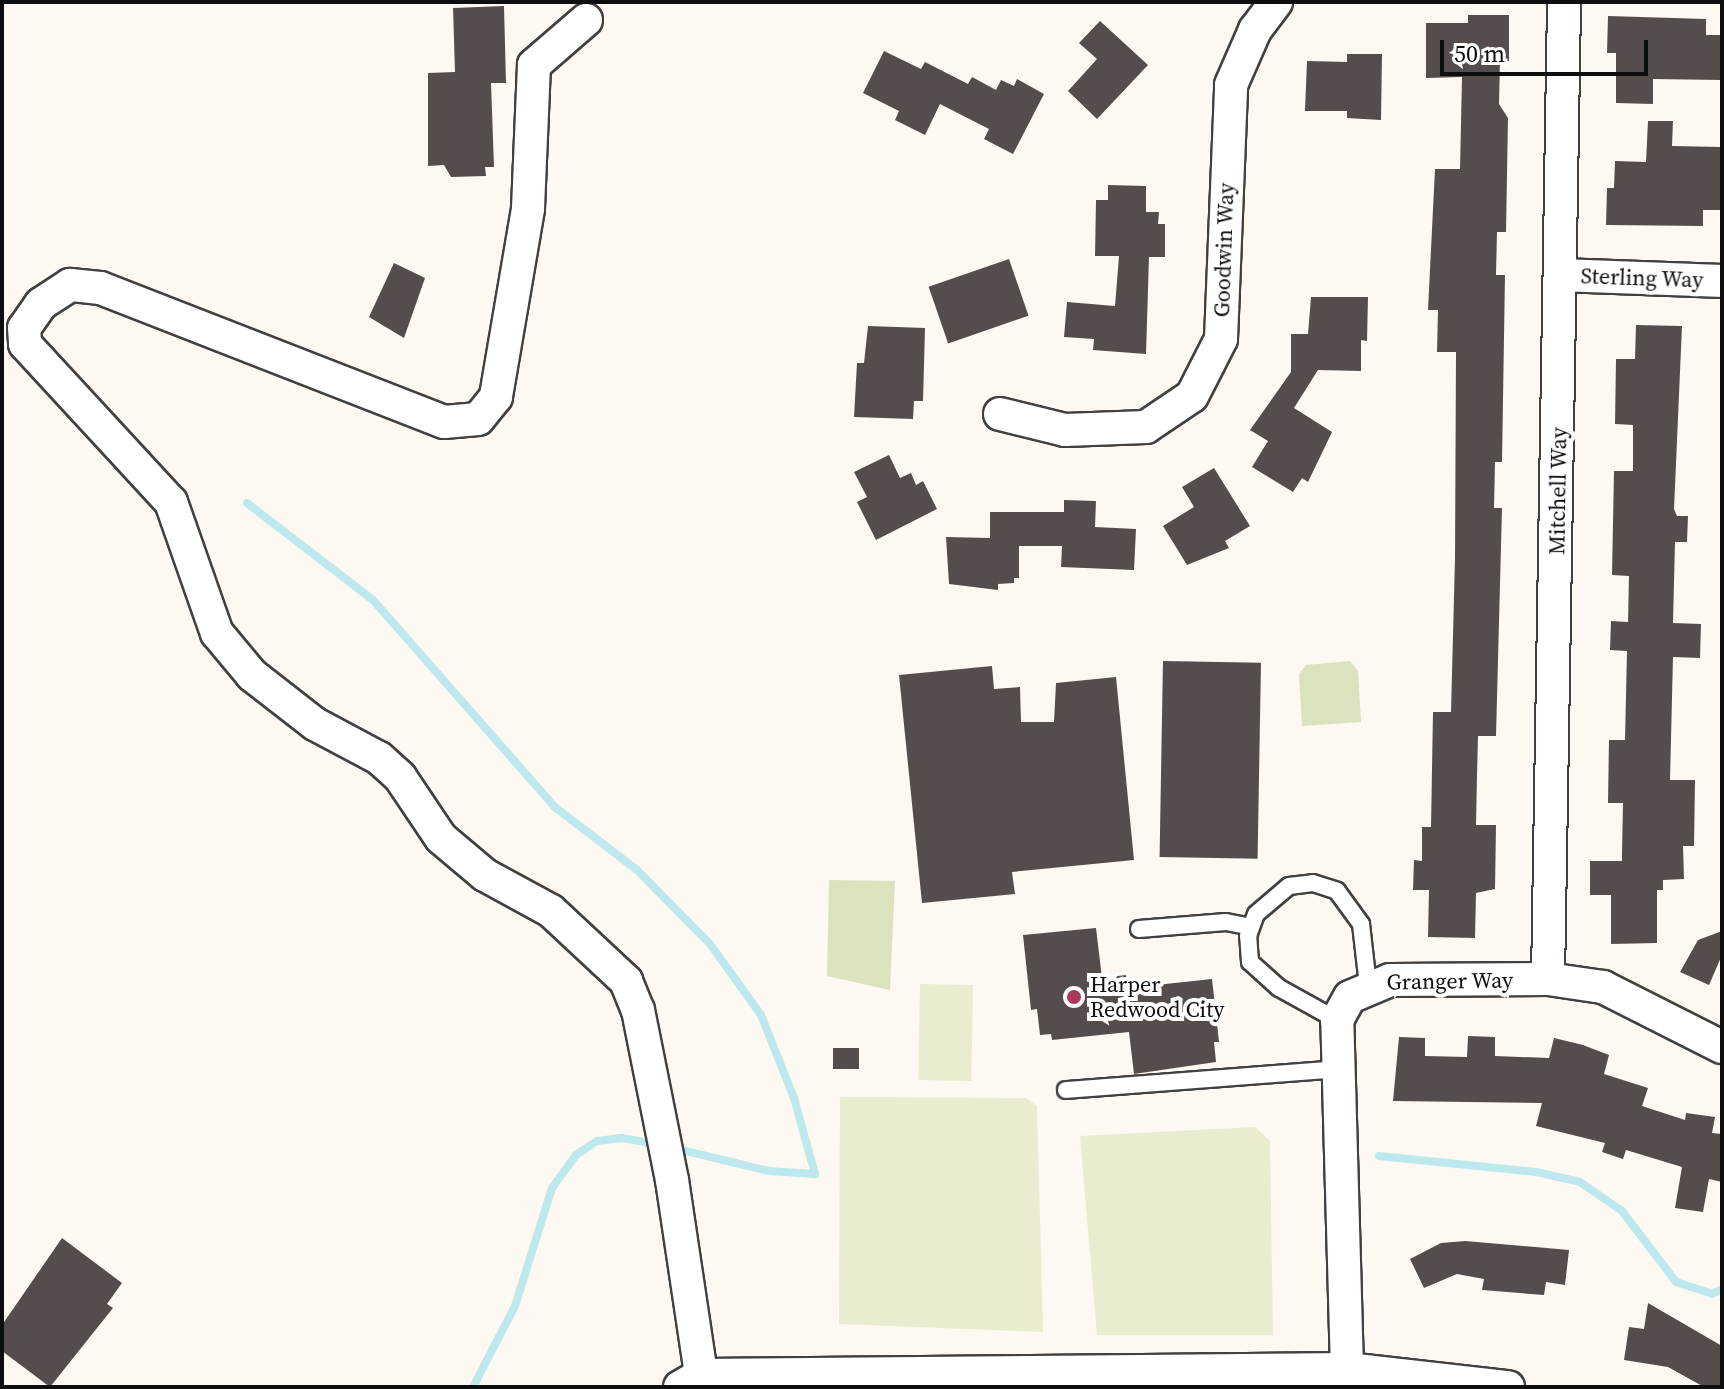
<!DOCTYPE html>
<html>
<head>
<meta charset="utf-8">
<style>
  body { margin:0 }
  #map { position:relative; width:1724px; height:1389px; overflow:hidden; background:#fdf8f1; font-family:"Source Serif 4",serif }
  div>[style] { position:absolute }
  .green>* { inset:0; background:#dbe3be }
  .pitch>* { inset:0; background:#e9eccf; transform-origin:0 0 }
  .stream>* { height:8px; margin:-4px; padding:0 4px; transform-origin:4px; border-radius:4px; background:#bce8ee }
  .building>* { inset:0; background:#554d4c; transform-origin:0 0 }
  .roads { filter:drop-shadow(2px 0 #414141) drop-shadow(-2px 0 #414141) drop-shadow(0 2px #414141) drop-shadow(0 -2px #414141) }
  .lane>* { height:16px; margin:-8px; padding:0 8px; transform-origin:8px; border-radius:8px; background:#fff }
  .street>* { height:32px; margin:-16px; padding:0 16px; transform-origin:16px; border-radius:16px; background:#fff }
  .dots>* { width:22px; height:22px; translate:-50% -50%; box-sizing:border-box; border:4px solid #fff; border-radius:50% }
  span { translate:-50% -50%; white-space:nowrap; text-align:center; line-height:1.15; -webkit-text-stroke:8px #fff; paint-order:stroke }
  .street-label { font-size:22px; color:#0e0e0e }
  .poi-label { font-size:22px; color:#0e0e0e }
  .left { translate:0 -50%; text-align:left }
  .frame { position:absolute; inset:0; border:4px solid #0e0e0e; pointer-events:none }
  .scale { position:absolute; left:1440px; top:40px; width:208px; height:36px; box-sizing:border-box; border:4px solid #0e0e0e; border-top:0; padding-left:10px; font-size:24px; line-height:28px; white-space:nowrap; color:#0e0e0e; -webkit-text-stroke:6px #fff; paint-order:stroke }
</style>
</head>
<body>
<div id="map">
  <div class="green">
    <div style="clip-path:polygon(1350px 661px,1358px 671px,1361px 722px,1302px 726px,1299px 674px,1306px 665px)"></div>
    <div style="clip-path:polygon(829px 880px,895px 881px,890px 990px,827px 976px)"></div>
  </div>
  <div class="pitch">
    <div style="left:920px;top:984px;width:53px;height:96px;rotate:1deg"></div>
    <div style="clip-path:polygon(840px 1097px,1026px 1098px,1037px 1106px,1043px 1332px,839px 1324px)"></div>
    <div style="clip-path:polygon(1255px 1127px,1270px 1141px,1273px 1335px,1097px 1335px,1080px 1136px)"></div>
  </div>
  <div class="stream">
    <div style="left:247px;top:503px;width:159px;rotate:37.6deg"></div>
    <div style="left:373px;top:600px;width:277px;rotate:48.7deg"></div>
    <div style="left:556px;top:808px;width:102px;rotate:37.4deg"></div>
    <div style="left:637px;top:870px;width:104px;rotate:45.4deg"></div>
    <div style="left:710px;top:944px;width:87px;rotate:54.3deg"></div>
    <div style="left:761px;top:1015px;width:89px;rotate:68.3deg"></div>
    <div style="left:794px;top:1098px;width:79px;rotate:74.6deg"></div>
    <div style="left:815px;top:1174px;width:46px;rotate:-176.3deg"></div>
    <div style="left:769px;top:1171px;width:99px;rotate:-166.5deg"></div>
    <div style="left:1379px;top:1156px;width:158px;rotate:5.8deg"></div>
    <div style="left:1536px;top:1172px;width:45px;rotate:12.8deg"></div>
    <div style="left:1580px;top:1182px;width:51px;rotate:34.6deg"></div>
    <div style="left:1622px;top:1211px;width:89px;rotate:52.7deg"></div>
    <div style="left:1676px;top:1282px;width:38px;rotate:18deg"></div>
    <div style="left:1712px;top:1294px;width:11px;rotate:-27deg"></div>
    <div style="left:473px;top:1387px;width:91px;rotate:-62.6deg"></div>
    <div style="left:515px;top:1306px;width:124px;rotate:-72.6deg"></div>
    <div style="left:552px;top:1188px;width:41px;rotate:-54deg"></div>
    <div style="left:576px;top:1155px;width:25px;rotate:-34deg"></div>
    <div style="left:597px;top:1141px;width:25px;rotate:-7deg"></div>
    <div style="left:622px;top:1138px;width:34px;rotate:10deg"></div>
  </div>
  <div class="building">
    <div style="clip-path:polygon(504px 6px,506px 83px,491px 83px,494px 167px,485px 167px,486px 176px,451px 177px,444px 165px,428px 166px,428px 73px,455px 72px,453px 8px)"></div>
    <div style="clip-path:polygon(1468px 15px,1509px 15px,1509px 61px,1500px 61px,1499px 104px,1508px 118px,1506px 232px,1497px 232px,1496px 275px,1505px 275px,1502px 462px,1495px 462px,1494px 508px,1502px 508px,1496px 736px,1478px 736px,1477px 776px,1476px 825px,1496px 825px,1495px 889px,1476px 893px,1475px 938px,1428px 937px,1429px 890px,1413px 890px,1414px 860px,1422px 861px,1422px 827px,1431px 827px,1433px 712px,1451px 712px,1455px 558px,1456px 352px,1437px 352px,1438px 310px,1428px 310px,1435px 169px,1460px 169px,1462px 77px,1426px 78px,1426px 23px,1468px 23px)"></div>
    <div style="clip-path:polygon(1608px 16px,1706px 19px,1706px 35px,1722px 35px,1722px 80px,1653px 79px,1653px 104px,1616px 103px,1616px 53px,1607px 53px)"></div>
    <div style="clip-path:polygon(1100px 21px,1148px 65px,1097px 119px,1068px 91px,1097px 59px,1079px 43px)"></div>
    <div style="clip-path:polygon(884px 51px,921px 69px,925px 62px,968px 84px,972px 77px,996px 90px,1001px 80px,1014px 86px,1017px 79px,1044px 94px,1013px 154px,984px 139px,989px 129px,940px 104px,925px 135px,895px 120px,899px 111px,863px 93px)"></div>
    <div style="clip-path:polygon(1347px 54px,1382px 54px,1381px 120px,1347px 118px,1347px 111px,1305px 111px,1307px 61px,1347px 62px)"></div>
    <div style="clip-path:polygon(1648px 121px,1673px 121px,1672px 146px,1722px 147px,1722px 210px,1703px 210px,1703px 226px,1606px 225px,1607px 188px,1614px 188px,1615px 161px,1646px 162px)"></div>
    <div style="clip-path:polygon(1108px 185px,1146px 186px,1146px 212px,1159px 212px,1158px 224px,1165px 224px,1165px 257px,1149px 257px,1146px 354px,1093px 350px,1094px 339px,1064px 337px,1067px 302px,1115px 306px,1119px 256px,1095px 256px,1096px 200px,1108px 200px)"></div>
    <div style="left:1009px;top:259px;width:60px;height:85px;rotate:71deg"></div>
    <div style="clip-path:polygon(394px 263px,425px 278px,404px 338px,369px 317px)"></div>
    <div style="clip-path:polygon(1311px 297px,1368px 297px,1367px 341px,1361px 340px,1361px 371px,1318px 370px,1294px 408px,1332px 432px,1308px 482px,1302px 478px,1293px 492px,1252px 467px,1268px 441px,1250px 430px,1291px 372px,1291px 334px,1308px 334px)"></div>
    <div style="clip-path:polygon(1636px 325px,1682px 326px,1674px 509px,1677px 516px,1688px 516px,1687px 542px,1675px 542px,1673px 623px,1701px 624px,1700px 658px,1673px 657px,1670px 780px,1695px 780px,1694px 846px,1683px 846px,1684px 879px,1663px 880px,1663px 890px,1657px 890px,1657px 943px,1611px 944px,1611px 895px,1590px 895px,1590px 861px,1622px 861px,1622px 853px,1623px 803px,1608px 803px,1609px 740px,1625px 740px,1627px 651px,1610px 650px,1611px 621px,1628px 622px,1629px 576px,1612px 575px,1614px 471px,1633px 471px,1633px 425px,1615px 424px,1616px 359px,1635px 359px)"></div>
    <div style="clip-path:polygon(868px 326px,925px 328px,923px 401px,914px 401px,913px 419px,854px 417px,857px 363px,864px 363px)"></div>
    <div style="clip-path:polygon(889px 455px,900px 478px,911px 473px,916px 485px,923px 481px,937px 509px,876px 540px,857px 502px,867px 497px,854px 472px)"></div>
    <div style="clip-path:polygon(1214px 468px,1250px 526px,1225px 541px,1229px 548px,1187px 565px,1163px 526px,1194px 507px,1182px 487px)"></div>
    <div style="clip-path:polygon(1064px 500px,1096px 501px,1095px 527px,1136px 529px,1134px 570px,1061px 567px,1062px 546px,1019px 546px,1019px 578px,1014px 578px,1014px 583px,998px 584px,998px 590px,949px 584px,946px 537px,990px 538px,990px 512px,1064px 512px)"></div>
    <div style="left:1163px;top:661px;width:98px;height:196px;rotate:1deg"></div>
    <div style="clip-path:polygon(992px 666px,994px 689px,1020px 687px,1021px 722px,1054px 722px,1056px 683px,1116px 677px,1134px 860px,1012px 872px,1015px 894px,922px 903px,899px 675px)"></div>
    <div style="clip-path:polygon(1096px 928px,1102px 978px,1126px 975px,1128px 988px,1212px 979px,1219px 1042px,1214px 1042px,1216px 1062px,1134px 1074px,1129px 1032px,1052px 1040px,1051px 1034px,1040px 1035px,1037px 1009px,1031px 1010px,1023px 935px)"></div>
    <div style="clip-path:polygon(1722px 931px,1722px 955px,1709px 985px,1680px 972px,1698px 940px)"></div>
    <div style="clip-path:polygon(1468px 1036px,1495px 1037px,1495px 1056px,1549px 1058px,1554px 1038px,1583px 1045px,1609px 1055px,1604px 1074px,1648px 1088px,1642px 1106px,1685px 1120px,1686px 1113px,1715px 1117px,1712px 1133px,1722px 1134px,1722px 1182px,1709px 1179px,1703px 1212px,1675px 1208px,1682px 1167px,1626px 1150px,1623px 1159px,1602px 1152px,1605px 1143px,1536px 1126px,1542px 1103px,1393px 1101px,1399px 1037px,1425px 1038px,1425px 1056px,1467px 1057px)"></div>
    <div style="left:833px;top:1048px;width:26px;height:21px"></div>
    <div style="clip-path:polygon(62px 1238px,122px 1283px,107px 1304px,113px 1308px,50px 1387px,2px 1351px,2px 1325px)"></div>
    <div style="clip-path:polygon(1465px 1241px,1569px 1250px,1565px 1285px,1546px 1282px,1544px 1295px,1482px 1290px,1484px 1279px,1457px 1274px,1424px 1288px,1410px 1259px,1441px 1243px)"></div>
    <div style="clip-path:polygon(1648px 1303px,1722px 1346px,1722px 1387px,1704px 1387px,1668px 1367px,1624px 1360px,1629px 1327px,1644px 1329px)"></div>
  </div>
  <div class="roads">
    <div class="lane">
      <div style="left:1139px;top:929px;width:87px;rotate:-4.6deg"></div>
      <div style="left:1226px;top:922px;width:25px;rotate:11deg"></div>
      <div style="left:1337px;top:1020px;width:66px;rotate:-151.1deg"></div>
      <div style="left:1279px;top:988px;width:39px;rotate:-138deg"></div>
      <div style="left:1250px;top:962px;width:26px;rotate:-94deg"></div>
      <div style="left:1248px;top:936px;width:23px;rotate:-70deg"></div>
      <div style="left:1256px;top:914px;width:43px;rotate:-40.3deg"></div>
      <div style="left:1289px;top:886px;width:24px;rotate:-7deg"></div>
      <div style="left:1313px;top:883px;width:25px;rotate:18deg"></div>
      <div style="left:1337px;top:891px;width:41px;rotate:54deg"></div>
      <div style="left:1361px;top:924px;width:61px;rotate:83.5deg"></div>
      <div style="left:1066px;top:1090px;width:273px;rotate:-4.4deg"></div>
    </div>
    <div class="street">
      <div style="left:586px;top:20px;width:69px;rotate:139.1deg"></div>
      <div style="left:534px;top:65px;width:144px;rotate:92.4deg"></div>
      <div style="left:528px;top:209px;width:191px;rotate:99.7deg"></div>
      <div style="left:496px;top:397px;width:28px;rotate:129deg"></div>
      <div style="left:478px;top:419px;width:34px;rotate:175deg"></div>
      <div style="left:444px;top:422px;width:369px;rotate:-158.7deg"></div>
      <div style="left:100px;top:288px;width:30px;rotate:-174deg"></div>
      <div style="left:70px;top:285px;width:35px;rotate:147deg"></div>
      <div style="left:41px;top:304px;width:29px;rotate:125deg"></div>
      <div style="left:24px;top:328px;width:16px;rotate:86deg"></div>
      <div style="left:25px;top:344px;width:215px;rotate:47.3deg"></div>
      <div style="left:171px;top:502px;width:139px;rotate:70.7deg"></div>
      <div style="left:217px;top:633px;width:55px;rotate:50.2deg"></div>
      <div style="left:252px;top:675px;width:80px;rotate:37.9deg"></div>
      <div style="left:315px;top:724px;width:72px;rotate:28deg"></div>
      <div style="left:379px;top:758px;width:28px;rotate:42deg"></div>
      <div style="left:400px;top:777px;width:73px;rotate:56.1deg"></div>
      <div style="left:441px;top:838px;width:57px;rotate:40.1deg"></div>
      <div style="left:485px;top:875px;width:75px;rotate:28.6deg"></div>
      <div style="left:551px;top:911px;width:103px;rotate:43deg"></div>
      <div style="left:626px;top:981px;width:31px;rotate:68deg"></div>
      <div style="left:638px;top:1010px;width:173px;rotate:78.7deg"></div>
      <div style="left:672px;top:1180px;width:197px;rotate:81.5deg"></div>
      <div style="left:1562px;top:275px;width:160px;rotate:2.1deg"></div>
      <div style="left:1000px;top:414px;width:67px;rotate:13.8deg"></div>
      <div style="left:1065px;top:430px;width:81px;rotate:-2.1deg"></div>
      <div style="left:1146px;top:427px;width:55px;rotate:-34deg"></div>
      <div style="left:1192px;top:396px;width:64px;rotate:-63deg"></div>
      <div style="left:1221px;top:339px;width:254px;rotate:-87.7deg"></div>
      <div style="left:1231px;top:85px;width:60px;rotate:-66.4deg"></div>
      <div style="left:1255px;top:30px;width:35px;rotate:-53deg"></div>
      <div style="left:1548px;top:979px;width:977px;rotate:-89.06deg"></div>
      <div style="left:1347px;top:1369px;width:349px;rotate:-91.6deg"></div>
      <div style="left:1337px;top:1020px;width:26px;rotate:-61deg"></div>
      <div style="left:1350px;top:997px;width:43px;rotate:-23deg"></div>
      <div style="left:1390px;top:980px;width:158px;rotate:-0.4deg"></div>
      <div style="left:1548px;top:979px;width:56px;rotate:8.3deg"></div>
      <div style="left:1603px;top:987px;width:133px;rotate:26.8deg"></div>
      <div style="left:680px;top:1387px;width:24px;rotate:-30deg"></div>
      <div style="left:701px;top:1375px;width:646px;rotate:-0.53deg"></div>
      <div style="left:1347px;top:1369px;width:162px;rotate:6.4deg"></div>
    </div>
  </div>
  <div class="dots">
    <div style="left:1074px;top:997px;background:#ac385a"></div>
  </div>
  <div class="street-label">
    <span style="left:1224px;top:250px;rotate:-88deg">Goodwin Way</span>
    <span style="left:1642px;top:278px;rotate:2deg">Sterling Way</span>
    <span style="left:1558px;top:491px;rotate:-89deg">Mitchell Way</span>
    <span style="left:1450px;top:981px;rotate:-1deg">Granger Way</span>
  </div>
  <div class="poi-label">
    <span class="left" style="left:1090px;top:997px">Harper<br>Redwood City</span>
  </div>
  <div class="frame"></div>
  <div class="scale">50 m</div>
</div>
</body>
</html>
